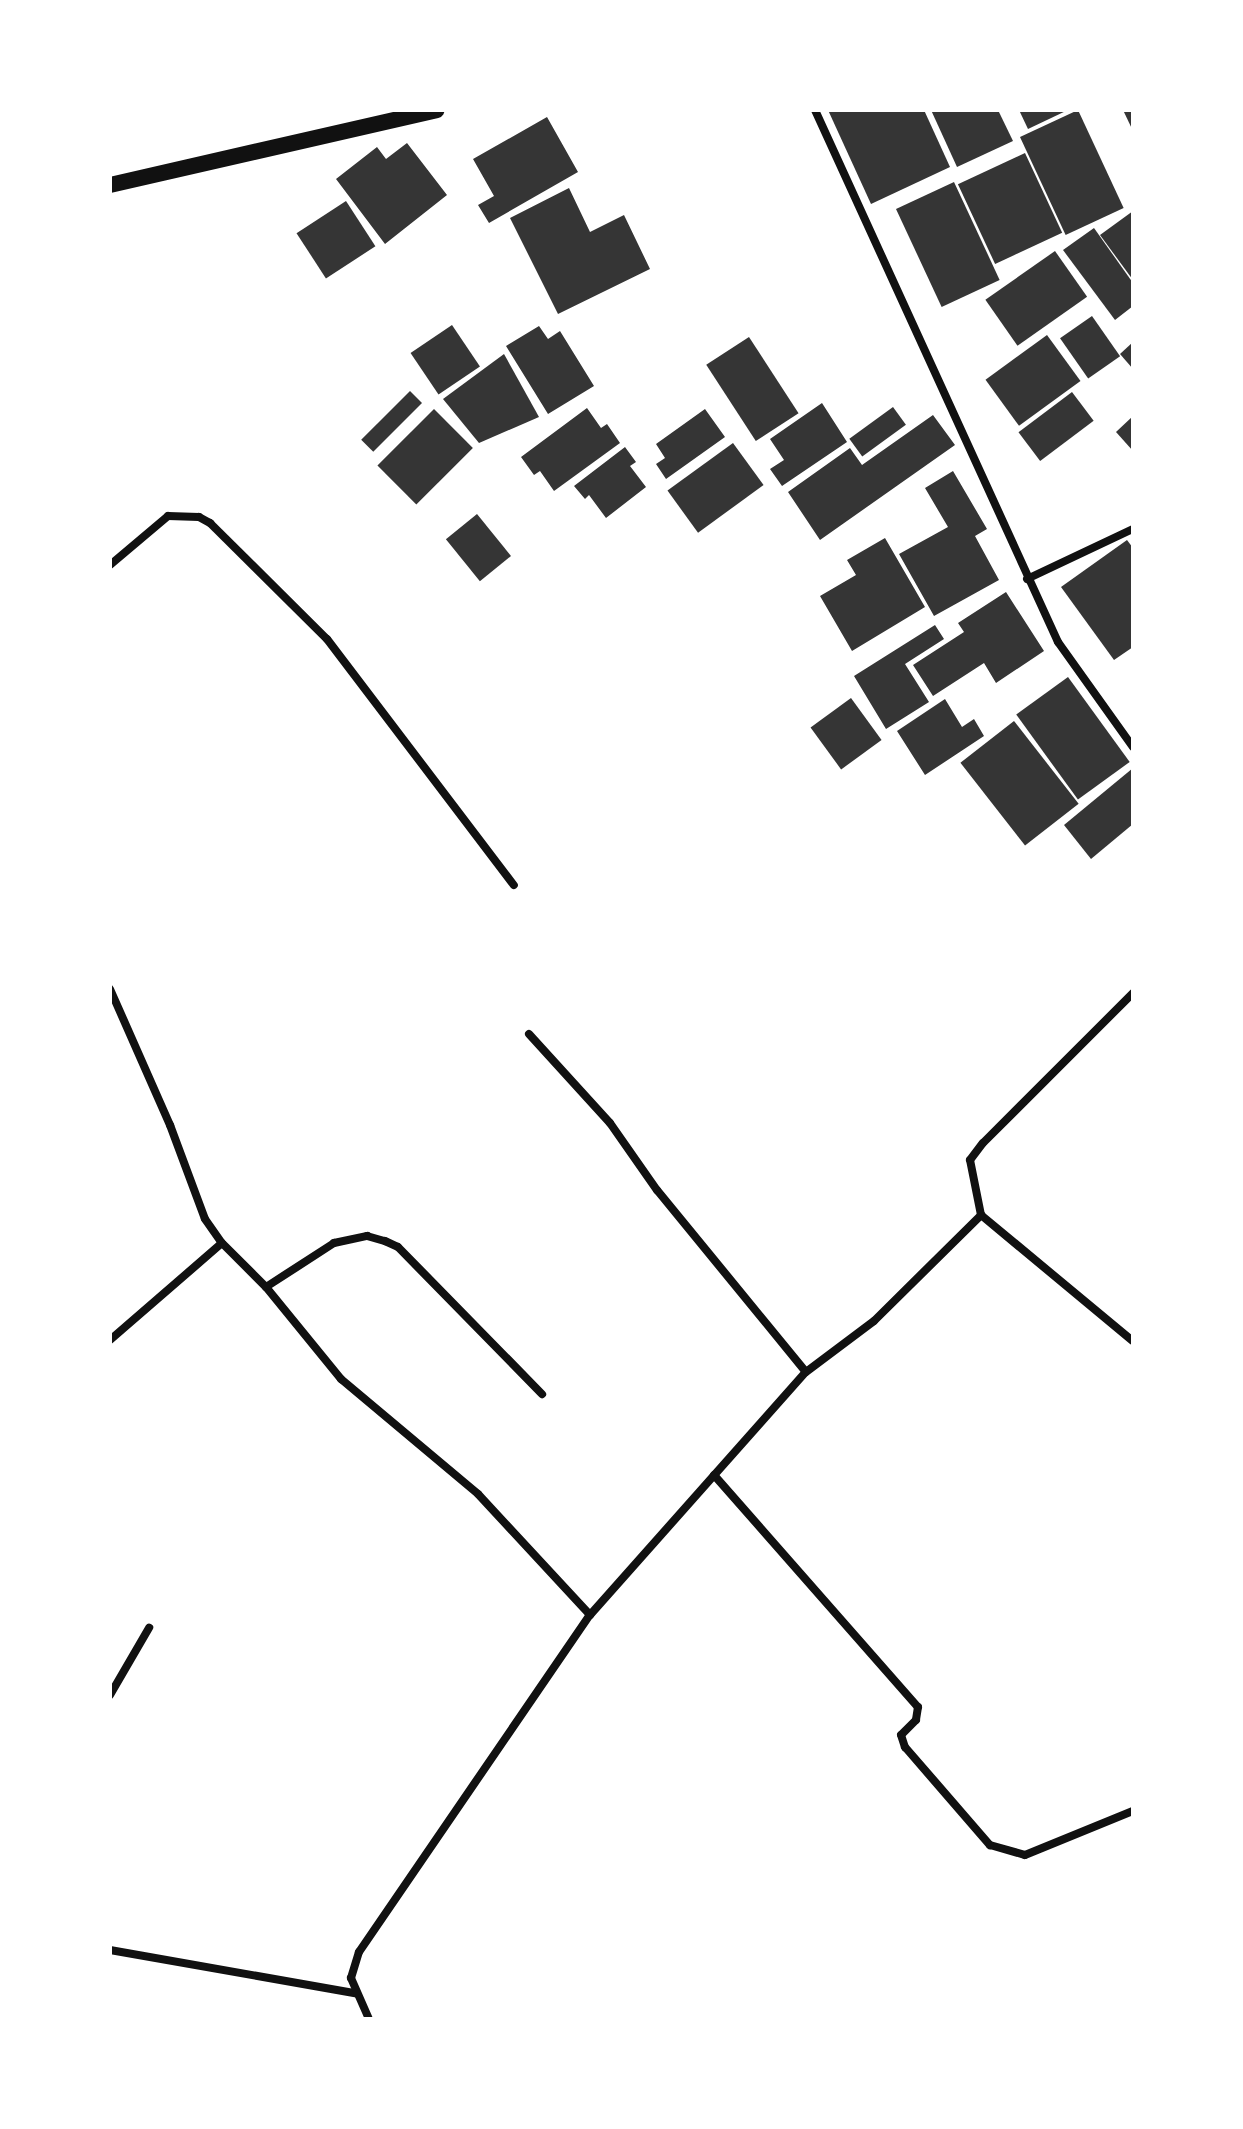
<!DOCTYPE html>
<html>
<head>
<meta charset="utf-8">
<style>
  body { margin:0 }
  #map { position:relative; width:1243px; height:2129px; overflow:hidden; background:#fff; font-family:Arial,sans-serif }
  div>[style] { position:absolute }
  .building>* { inset:0; background:#353535; transform-origin:0 0 }
  .minor>* { height:8px; margin:-4px; padding:0 4px; transform-origin:4px; border-radius:4px; background:#111 }
  .secondary>* { height:16px; margin:-8px; padding:0 8px; transform-origin:8px; border-radius:8px; background:#111 }
  span { translate:-50% -50%; white-space:nowrap; text-align:center; line-height:1.15; -webkit-text-stroke:8px #fff; paint-order:stroke }
  .frame { position:absolute; inset:0; border:112px solid #fff; pointer-events:none }
</style>
</head>
<body>
<div id="map">
  <div class="building">
    <div style="clip-path:polygon(828px 110px,924px 110px,950px 167px,871px 204px)"></div>
    <div style="clip-path:polygon(931px 110px,998px 110px,1013px 141px,957px 167px)"></div>
    <div style="clip-path:polygon(1019px 110px,1068px 110px,1028px 129px)"></div>
    <div style="left:1078px;top:110px;width:108px;height:64px;rotate:65deg"></div>
    <div style="clip-path:polygon(1123px 110px,1133px 110px,1133px 131px)"></div>
    <div style="clip-path:polygon(547px 117px,578px 172px,489px 223px,478px 205px,494px 196px,473px 159px)"></div>
    <div style="clip-path:polygon(407px 143px,447px 195px,385px 244px,336px 179px,377px 147px,386px 159px)"></div>
    <div style="left:1025px;top:153px;width:88px;height:74px;rotate:65deg"></div>
    <div style="left:954px;top:182px;width:108px;height:64px;rotate:65deg"></div>
    <div style="clip-path:polygon(569px 188px,590px 232px,624px 215px,650px 269px,558px 314px,510px 218px)"></div>
    <div style="left:346px;top:201px;width:54px;height:59px;rotate:57deg"></div>
    <div style="clip-path:polygon(1133px 211px,1133px 280px,1100px 235px)"></div>
    <div style="clip-path:polygon(1094px 228px,1133px 283px,1133px 306px,1115px 320px,1063px 250px)"></div>
    <div style="left:1055px;top:251px;width:56px;height:85px;rotate:55deg"></div>
    <div style="left:1092px;top:316px;width:49px;height:39px;rotate:55deg"></div>
    <div style="left:452px;top:325px;width:50px;height:50px;rotate:56deg"></div>
    <div style="clip-path:polygon(539px 326px,548px 339px,560px 331px,594px 386px,548px 414px,506px 346px)"></div>
    <div style="left:1047px;top:335px;width:57px;height:76px;rotate:54deg"></div>
    <div style="left:749px;top:337px;width:91px;height:51px;rotate:57deg"></div>
    <div style="clip-path:polygon(1133px 342px,1133px 369px,1120px 354px)"></div>
    <div style="clip-path:polygon(504px 354px,539px 417px,479px 443px,443px 399px)"></div>
    <div style="left:410px;top:391px;width:17px;height:69px;rotate:45deg"></div>
    <div style="left:1072px;top:392px;width:36px;height:67px;rotate:53deg"></div>
    <div style="clip-path:polygon(822px 403px,847px 442px,782px 486px,770px 469px,784px 460px,770px 439px)"></div>
    <div style="left:893px;top:407px;width:22px;height:54px;rotate:54deg"></div>
    <div style="clip-path:polygon(587px 408px,601px 428px,607px 424px,620px 443px,554px 491px,540px 471px,534px 475px,521px 457px)"></div>
    <div style="left:434px;top:409px;width:55px;height:80px;rotate:45deg"></div>
    <div style="clip-path:polygon(705px 409px,725px 437px,666px 479px,656px 464px,665px 458px,656px 444px)"></div>
    <div style="clip-path:polygon(933px 415px,955px 445px,820px 540px,788px 492px,850px 448px,862px 465px)"></div>
    <div style="clip-path:polygon(1133px 416px,1133px 451px,1116px 432px)"></div>
    <div style="left:733px;top:443px;width:52px;height:81px;rotate:54deg"></div>
    <div style="clip-path:polygon(625px 447px,636px 462px,630px 466px,646px 487px,606px 518px,589px 495px,585px 499px,574px 486px)"></div>
    <div style="clip-path:polygon(953px 471px,987px 529px,975px 536px,999px 580px,934px 616px,899px 554px,948px 527px,925px 488px)"></div>
    <div style="left:477px;top:514px;width:54px;height:40px;rotate:51deg"></div>
    <div style="clip-path:polygon(885px 538px,925px 607px,852px 651px,820px 596px,856px 575px,847px 560px)"></div>
    <div style="clip-path:polygon(1127px 540px,1133px 548px,1133px 647px,1114px 660px,1061px 587px)"></div>
    <div style="clip-path:polygon(1006px 592px,1044px 651px,996px 683px,984px 663px,933px 696px,913px 665px,964px 632px,958px 623px)"></div>
    <div style="clip-path:polygon(935px 625px,944px 639px,905px 664px,929px 702px,886px 729px,854px 676px)"></div>
    <div style="left:1068px;top:677px;width:105px;height:64px;rotate:54deg"></div>
    <div style="left:851px;top:698px;width:52px;height:50px;rotate:54deg"></div>
    <div style="clip-path:polygon(945px 699px,962px 727px,974px 719px,984px 736px,925px 775px,897px 731px)"></div>
    <div style="left:1014px;top:721px;width:105px;height:68px;rotate:52deg"></div>
    <div style="clip-path:polygon(1133px 768px,1133px 824px,1091px 859px,1064px 825px)"></div>
  </div>
  <div class="minor">
    <div style="left:815px;top:110px;width:585px;rotate:65.45deg"></div>
    <div style="left:1058px;top:642px;width:129px;rotate:54.5deg"></div>
    <div style="left:110px;top:565px;width:76px;rotate:-40.2deg"></div>
    <div style="left:168px;top:516px;width:31px;rotate:2deg"></div>
    <div style="left:199px;top:517px;width:13px;rotate:29deg"></div>
    <div style="left:210px;top:523px;width:165px;rotate:44.8deg"></div>
    <div style="left:327px;top:639px;width:309px;rotate:52.8deg"></div>
    <div style="left:1027px;top:579px;width:117px;rotate:-25.3deg"></div>
    <div style="left:110px;top:989px;width:149px;rotate:66.2deg"></div>
    <div style="left:170px;top:1125px;width:100px;rotate:69.6deg"></div>
    <div style="left:205px;top:1219px;width:29px;rotate:55deg"></div>
    <div style="left:222px;top:1243px;width:62px;rotate:45deg"></div>
    <div style="left:266px;top:1287px;width:119px;rotate:50.8deg"></div>
    <div style="left:341px;top:1379px;width:179px;rotate:40deg"></div>
    <div style="left:478px;top:1494px;width:165px;rotate:47.2deg"></div>
    <div style="left:529px;top:1034px;width:120px;rotate:47.7deg"></div>
    <div style="left:610px;top:1123px;width:82px;rotate:55deg"></div>
    <div style="left:657px;top:1190px;width:235px;rotate:50.7deg"></div>
    <div style="left:981px;top:1215px;width:197px;rotate:39.7deg"></div>
    <div style="left:266px;top:1287px;width:81px;rotate:-32.9deg"></div>
    <div style="left:334px;top:1243px;width:34px;rotate:-12deg"></div>
    <div style="left:367px;top:1236px;width:19px;rotate:16deg"></div>
    <div style="left:385px;top:1241px;width:14px;rotate:25deg"></div>
    <div style="left:398px;top:1247px;width:206px;rotate:45.6deg"></div>
    <div style="left:110px;top:1340px;width:148px;rotate:-40.9deg"></div>
    <div style="left:714px;top:1475px;width:309px;rotate:48.7deg"></div>
    <div style="left:918px;top:1707px;width:13px;rotate:99deg"></div>
    <div style="left:916px;top:1720px;width:21px;rotate:135deg"></div>
    <div style="left:901px;top:1735px;width:13px;rotate:72deg"></div>
    <div style="left:905px;top:1747px;width:130px;rotate:49.1deg"></div>
    <div style="left:990px;top:1845px;width:36px;rotate:16deg"></div>
    <div style="left:1025px;top:1855px;width:117px;rotate:-22.2deg"></div>
    <div style="left:110px;top:1695px;width:78px;rotate:-59.8deg"></div>
    <div style="left:110px;top:1950px;width:249px;rotate:10deg"></div>
    <div style="left:369px;top:2019px;width:45px;rotate:-113.7deg"></div>
    <div style="left:351px;top:1978px;width:27px;rotate:-73deg"></div>
    <div style="left:359px;top:1952px;width:409px;rotate:-55.6deg"></div>
    <div style="left:590px;top:1615px;width:325px;rotate:-48.4deg"></div>
    <div style="left:806px;top:1372px;width:85px;rotate:-36.9deg"></div>
    <div style="left:874px;top:1321px;width:151px;rotate:-44.7deg"></div>
    <div style="left:981px;top:1215px;width:56px;rotate:-101.3deg"></div>
    <div style="left:970px;top:1160px;width:21px;rotate:-53deg"></div>
    <div style="left:983px;top:1143px;width:212px;rotate:-45deg"></div>
  </div>
  <div class="secondary">
    <div style="left:110px;top:185px;width:335px;rotate:-12.9deg"></div>
  </div>
  <div class="frame"></div>
</div>
</body>
</html>
